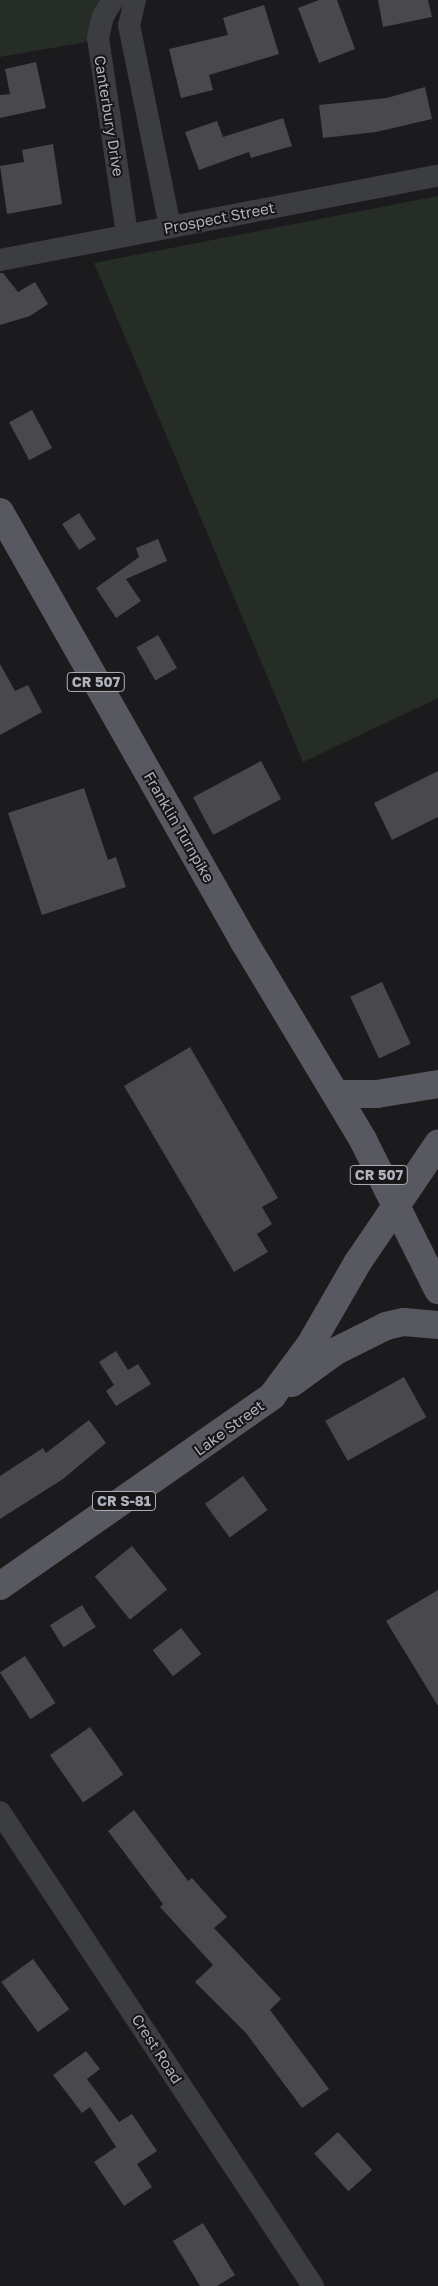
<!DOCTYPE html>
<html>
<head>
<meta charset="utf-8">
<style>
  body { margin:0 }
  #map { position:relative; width:438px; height:2286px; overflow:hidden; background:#1b1b1d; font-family:"Golos Text",sans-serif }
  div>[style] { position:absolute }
  .green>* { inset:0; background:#252d26 }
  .building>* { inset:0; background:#48484d; transform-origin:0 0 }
  .minor>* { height:22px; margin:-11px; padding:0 11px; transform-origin:11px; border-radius:11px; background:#3c3d41 }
  .primary>* { height:28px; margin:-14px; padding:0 14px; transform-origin:14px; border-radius:14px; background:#585960 }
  span { translate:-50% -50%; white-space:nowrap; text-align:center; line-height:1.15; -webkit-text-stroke:4px #161618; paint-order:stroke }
  .shield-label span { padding:1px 4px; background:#161618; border:1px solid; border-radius:4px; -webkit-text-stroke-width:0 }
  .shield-label { font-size:14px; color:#afb1bb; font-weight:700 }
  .street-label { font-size:15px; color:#afb1bb }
</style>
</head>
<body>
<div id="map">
  <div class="green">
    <div style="clip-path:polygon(0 0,100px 0,86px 42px,0 57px)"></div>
    <div style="clip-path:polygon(438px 196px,438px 698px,303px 762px,94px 263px)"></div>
  </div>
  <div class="building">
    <div style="clip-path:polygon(319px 0,337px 0,355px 49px,319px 63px,298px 8px)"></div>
    <div style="clip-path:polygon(378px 0,428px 0,432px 17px,383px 27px)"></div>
    <div style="clip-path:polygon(264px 5px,279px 54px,209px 75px,213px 90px,181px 98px,169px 49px,228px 35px,223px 18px)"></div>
    <div style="clip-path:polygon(36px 62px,46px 108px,0 118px,0 95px,10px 94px,5px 69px)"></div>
    <div style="clip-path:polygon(425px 87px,432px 119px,376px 132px,323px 138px,319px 105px,387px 98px)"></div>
    <div style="clip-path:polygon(283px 118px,292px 146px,251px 158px,249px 152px,199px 170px,185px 132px,217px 121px,223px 137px)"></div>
    <div style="clip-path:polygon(53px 144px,62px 204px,7px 214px,0 166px,24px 162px,22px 150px)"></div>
    <div style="clip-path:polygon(0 273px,3px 273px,18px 292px,35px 282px,48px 304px,30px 316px,0 325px)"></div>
    <div style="left:32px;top:410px;width:43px;height:26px;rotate:62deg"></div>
    <div style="left:79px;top:513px;width:31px;height:20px;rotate:57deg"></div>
    <div style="clip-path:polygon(158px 539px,167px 561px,126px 579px,141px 601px,116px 618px,96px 588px,139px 557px,136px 548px)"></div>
    <div style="left:158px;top:635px;width:38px;height:25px;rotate:60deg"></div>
    <div style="clip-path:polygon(0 664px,15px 691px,28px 685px,42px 712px,0 735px)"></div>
    <div style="left:261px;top:761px;width:43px;height:77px;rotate:62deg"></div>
    <div style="clip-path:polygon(438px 771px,438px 817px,392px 840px,374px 803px)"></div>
    <div style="clip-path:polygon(84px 788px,108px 860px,116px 857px,126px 887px,42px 915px,8px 813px)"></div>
    <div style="left:382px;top:982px;width:68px;height:35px;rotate:65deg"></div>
    <div style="clip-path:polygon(190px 1047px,278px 1198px,262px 1207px,272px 1224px,257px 1234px,268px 1252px,234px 1272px,124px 1086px)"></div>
    <div style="clip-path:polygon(116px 1351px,128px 1370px,138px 1364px,151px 1384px,116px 1406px,106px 1391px,114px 1385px,99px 1362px)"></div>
    <div style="left:404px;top:1377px;width:46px;height:90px;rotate:61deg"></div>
    <div style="clip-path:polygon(89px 1420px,106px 1443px,63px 1479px,0 1519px,0 1476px,43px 1448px,46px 1453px)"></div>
    <div style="left:243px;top:1476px;width:42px;height:47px;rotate:54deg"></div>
    <div style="left:132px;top:1546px;width:56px;height:48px;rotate:51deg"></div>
    <div style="clip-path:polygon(438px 1590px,438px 1706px,386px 1621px)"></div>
    <div style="left:82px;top:1605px;width:26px;height:38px;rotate:58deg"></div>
    <div style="left:181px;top:1628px;width:33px;height:36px;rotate:52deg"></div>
    <div style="left:25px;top:1656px;width:56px;height:30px;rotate:57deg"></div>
    <div style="left:90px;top:1727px;width:58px;height:49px;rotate:55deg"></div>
    <div style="clip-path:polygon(134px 1810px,188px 1881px,192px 1878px,227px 1917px,214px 1928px,281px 1999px,270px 2010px,329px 2089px,302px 2108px,246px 2033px,195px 1982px,213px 1965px,160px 1907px,163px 1904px,108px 1831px)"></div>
    <div style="left:33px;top:1959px;width:62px;height:39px;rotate:54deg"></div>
    <div style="clip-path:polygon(86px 2051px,100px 2069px,87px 2079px,119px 2122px,132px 2114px,157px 2151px,137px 2164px,152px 2187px,124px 2206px,94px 2162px,116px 2147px,90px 2107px,82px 2113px,53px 2075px)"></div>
    <div style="left:338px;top:2132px;width:51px;height:32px;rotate:48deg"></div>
    <div style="clip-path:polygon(203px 2223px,235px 2275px,217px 2286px,200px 2286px,173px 2241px)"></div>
  </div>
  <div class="minor">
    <div style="left:113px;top:0;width:19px;rotate:122deg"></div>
    <div style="left:103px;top:16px;width:23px;rotate:103deg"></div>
    <div style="left:98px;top:38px;width:199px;rotate:81.6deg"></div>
    <div style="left:135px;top:0;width:26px;rotate:103deg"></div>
    <div style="left:129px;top:25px;width:206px;rotate:78.5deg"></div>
    <div style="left:0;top:260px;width:446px;rotate:-10.9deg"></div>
    <div style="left:0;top:1812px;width:568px;rotate:56.56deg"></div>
  </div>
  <div class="primary">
    <div style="left:0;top:512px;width:492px;rotate:60.4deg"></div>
    <div style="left:243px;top:940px;width:233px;rotate:59deg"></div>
    <div style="left:363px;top:1140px;width:168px;rotate:63.4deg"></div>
    <div style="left:336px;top:1094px;width:41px"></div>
    <div style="left:377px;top:1094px;width:62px;rotate:-9.3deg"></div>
    <div style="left:292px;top:1383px;width:54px;rotate:-36deg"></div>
    <div style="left:336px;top:1351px;width:56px;rotate:-26.6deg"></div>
    <div style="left:386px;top:1326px;width:18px;rotate:-13deg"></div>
    <div style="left:404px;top:1322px;width:34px;rotate:5deg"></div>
    <div style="left:0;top:1586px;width:332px;rotate:-34.9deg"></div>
    <div style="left:272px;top:1396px;width:64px;rotate:-53.3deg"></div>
    <div style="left:310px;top:1345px;width:96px;rotate:-60deg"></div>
    <div style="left:358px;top:1262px;width:143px;rotate:-55.9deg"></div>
  </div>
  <div class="shield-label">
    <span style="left:96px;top:682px">CR 507</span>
    <span style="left:379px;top:1175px">CR 507</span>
    <span style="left:124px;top:1501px">CR S-81</span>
  </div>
  <div class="street-label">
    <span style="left:109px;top:116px;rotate:81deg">Canterbury Drive</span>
    <span style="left:219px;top:218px;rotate:-11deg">Prospect Street</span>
    <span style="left:179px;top:827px;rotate:60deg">Franklin Turnpike</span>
    <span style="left:229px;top:1428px;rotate:-36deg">Lake Street</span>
    <span style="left:157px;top:2049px;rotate:57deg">Crest Road</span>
  </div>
</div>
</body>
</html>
